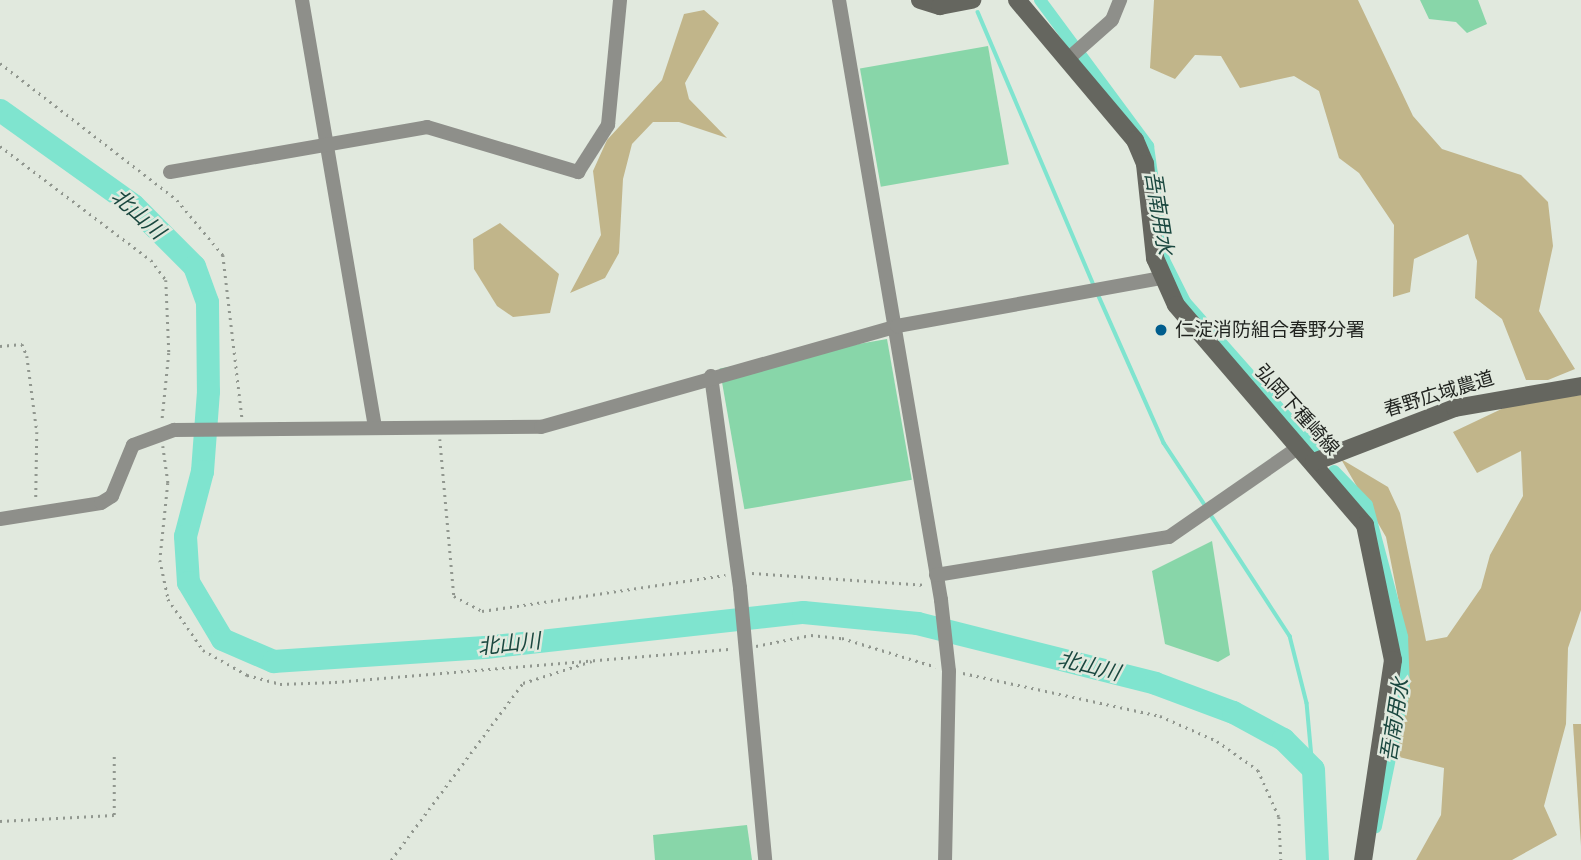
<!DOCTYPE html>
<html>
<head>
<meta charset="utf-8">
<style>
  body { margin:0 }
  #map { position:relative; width:1581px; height:860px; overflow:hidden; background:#e1e9de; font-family:"Space Grotesk","Noto Sans JP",sans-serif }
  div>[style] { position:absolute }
  .green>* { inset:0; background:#c1b58a }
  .stream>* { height:3.5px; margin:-1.75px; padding:0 1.75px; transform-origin:1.75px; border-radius:1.75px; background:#7fe4cf }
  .canal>* { height:12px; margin:-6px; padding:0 6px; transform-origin:6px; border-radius:6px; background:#7fe4cf }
  .river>* { height:23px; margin:-11.5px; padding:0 11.5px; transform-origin:11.5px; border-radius:11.5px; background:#7fe4cf }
  .building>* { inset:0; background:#88d6a9; transform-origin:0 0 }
  .path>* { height:2.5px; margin-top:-1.25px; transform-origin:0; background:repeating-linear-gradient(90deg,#91978f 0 2px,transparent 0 7px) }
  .street>* { height:14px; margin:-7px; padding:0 7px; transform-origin:7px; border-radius:7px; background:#8e8f8a }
  .secondary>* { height:18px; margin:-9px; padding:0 9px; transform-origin:9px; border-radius:9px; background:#65665f }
  .dots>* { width:19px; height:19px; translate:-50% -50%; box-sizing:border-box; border:4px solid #e1e9de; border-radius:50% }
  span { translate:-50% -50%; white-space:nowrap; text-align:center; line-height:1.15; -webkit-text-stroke:5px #e1e9de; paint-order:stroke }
  .poi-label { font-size:19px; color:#1f221e }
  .left { translate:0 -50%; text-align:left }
  .street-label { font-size:19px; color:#1f221e }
  .water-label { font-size:21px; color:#1a473f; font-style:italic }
</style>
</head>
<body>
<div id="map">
  <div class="green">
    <div style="clip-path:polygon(1154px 0,1358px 0,1413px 116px,1442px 149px,1521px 175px,1548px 202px,1553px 246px,1539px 311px,1575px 369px,1548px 380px,1526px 380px,1502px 319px,1475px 298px,1477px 261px,1468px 234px,1414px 259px,1410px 292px,1393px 297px,1394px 225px,1359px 173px,1339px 158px,1319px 91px,1294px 76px,1240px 88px,1221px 56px,1195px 55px,1175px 79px,1150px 68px)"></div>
    <div style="clip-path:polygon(704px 10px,719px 23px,685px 83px,689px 99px,727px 138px,679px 122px,653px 122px,632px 144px,623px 179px,619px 253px,605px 278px,570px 293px,601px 235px,593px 171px,607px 140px,662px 80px,684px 14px)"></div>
    <div style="clip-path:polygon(500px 223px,559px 274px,550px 313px,513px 317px,497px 306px,474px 269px,473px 239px)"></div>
    <div style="clip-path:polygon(1581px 395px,1581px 610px,1568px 648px,1566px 724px,1544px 806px,1557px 835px,1512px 860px,1416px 860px,1441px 815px,1444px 768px,1395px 756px,1408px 668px,1401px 613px,1386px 537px,1341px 459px,1388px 487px,1400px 513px,1426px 641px,1447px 637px,1481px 588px,1490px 555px,1523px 496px,1521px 451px,1477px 473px,1453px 432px,1512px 404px)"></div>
    <div style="clip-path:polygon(1573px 724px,1581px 724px,1581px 846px)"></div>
  </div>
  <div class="stream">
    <div style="left:978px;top:12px;width:299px;rotate:67deg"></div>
    <div style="left:1098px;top:294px;width:163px;rotate:66.1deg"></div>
    <div style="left:1164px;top:443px;width:78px;rotate:56.5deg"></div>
    <div style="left:1211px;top:515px;width:145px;rotate:56.9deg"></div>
    <div style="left:1290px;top:636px;width:69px;rotate:75.8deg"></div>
    <div style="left:1307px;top:703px;width:66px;rotate:84.8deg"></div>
  </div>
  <div class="canal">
    <div style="left:1040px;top:0;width:182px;rotate:53.5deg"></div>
    <div style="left:1148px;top:146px;width:115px;rotate:82deg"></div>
    <div style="left:1164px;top:260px;width:47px;rotate:63.4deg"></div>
    <div style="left:1185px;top:302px;width:198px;rotate:48.5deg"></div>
    <div style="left:1334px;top:471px;width:47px;rotate:45.9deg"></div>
    <div style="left:1367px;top:505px;width:137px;rotate:75.1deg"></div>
    <div style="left:1402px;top:637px;width:53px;rotate:87.8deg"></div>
    <div style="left:1404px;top:690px;width:140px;rotate:101.6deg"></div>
  </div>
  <div class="river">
    <div style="left:0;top:110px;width:163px;rotate:35.5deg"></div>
    <div style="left:133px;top:205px;width:86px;rotate:45deg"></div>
    <div style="left:194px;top:266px;width:38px;rotate:70deg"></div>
    <div style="left:207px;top:302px;width:89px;rotate:89.4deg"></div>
    <div style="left:208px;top:391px;width:80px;rotate:94.3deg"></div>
    <div style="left:202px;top:471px;width:67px;rotate:104.7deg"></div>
    <div style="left:185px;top:536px;width:46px;rotate:86.3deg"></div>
    <div style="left:188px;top:582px;width:66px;rotate:59.2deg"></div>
    <div style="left:222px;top:639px;width:56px;rotate:23.3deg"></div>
    <div style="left:273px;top:661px;width:212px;rotate:-3.8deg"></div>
    <div style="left:485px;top:647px;width:320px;rotate:-6.3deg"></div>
    <div style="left:803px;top:612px;width:115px;rotate:5.5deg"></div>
    <div style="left:917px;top:623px;width:245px;rotate:14.1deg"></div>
    <div style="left:1155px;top:683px;width:83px;rotate:20.4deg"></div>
    <div style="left:1233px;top:712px;width:57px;rotate:28.4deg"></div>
    <div style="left:1283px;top:739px;width:42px;rotate:45deg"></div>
    <div style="left:1313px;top:769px;width:91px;rotate:87.5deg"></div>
  </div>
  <div class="building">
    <div style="clip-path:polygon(1420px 0,1478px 0,1487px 24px,1467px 33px,1456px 22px,1429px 19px)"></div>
    <div style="left:988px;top:46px;width:120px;height:130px;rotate:80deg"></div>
    <div style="left:887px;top:339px;width:143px;height:170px;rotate:80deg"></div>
    <div style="clip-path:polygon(1212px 541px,1230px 655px,1218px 662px,1165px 644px,1152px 571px)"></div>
    <div style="clip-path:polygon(747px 825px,752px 860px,655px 860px,653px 835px)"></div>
  </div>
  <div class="path">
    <div style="left:0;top:63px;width:224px;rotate:37.7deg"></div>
    <div style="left:177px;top:200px;width:72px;rotate:50.1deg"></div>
    <div style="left:223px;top:255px;width:163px;rotate:83.3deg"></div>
    <div style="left:0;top:146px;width:189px;rotate:37.1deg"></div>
    <div style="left:151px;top:260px;width:25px;rotate:53deg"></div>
    <div style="left:166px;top:280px;width:73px;rotate:87.6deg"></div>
    <div style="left:169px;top:353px;width:69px;rotate:95.8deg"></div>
    <div style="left:0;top:346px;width:22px;rotate:-5deg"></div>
    <div style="left:22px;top:344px;width:13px;rotate:67deg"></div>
    <div style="left:27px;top:356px;width:77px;rotate:82.5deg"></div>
    <div style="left:37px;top:432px;width:67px;rotate:90.9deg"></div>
    <div style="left:440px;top:439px;width:158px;rotate:84.9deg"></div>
    <div style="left:454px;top:596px;width:32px;rotate:28deg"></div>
    <div style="left:482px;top:611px;width:246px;rotate:-8.4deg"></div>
    <div style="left:163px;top:446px;width:37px;rotate:82deg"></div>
    <div style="left:168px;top:483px;width:77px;rotate:95.9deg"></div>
    <div style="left:160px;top:560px;width:40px;rotate:78deg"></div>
    <div style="left:168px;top:599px;width:62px;rotate:55.5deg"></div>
    <div style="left:203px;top:650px;width:51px;rotate:29.6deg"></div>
    <div style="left:247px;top:675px;width:34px;rotate:15deg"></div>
    <div style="left:280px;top:684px;width:55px;rotate:-2.1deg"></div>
    <div style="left:335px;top:682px;width:398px;rotate:-4.8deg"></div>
    <div style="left:752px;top:573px;width:175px;rotate:3.9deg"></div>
    <div style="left:756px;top:646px;width:56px;rotate:-11.3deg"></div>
    <div style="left:811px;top:635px;width:31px;rotate:6deg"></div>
    <div style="left:842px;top:638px;width:98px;rotate:17.1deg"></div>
    <div style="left:963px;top:673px;width:202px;rotate:12.3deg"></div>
    <div style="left:1160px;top:716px;width:62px;rotate:23.7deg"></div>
    <div style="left:1217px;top:741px;width:50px;rotate:35.3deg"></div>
    <div style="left:1258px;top:770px;width:51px;rotate:65.9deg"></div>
    <div style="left:1279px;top:817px;width:43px;rotate:87.3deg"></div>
    <div style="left:0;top:821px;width:114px;rotate:-3deg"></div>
    <div style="left:114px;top:815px;width:59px;rotate:-90deg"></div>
    <div style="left:391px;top:860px;width:221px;rotate:-53.3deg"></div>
    <div style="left:523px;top:683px;width:72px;rotate:-17.7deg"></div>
  </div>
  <div class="street">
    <div style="left:302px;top:0;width:429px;rotate:80.3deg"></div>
    <div style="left:839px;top:0;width:609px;rotate:80.35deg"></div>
    <div style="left:941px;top:600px;width:71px;rotate:83.6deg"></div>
    <div style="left:949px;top:671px;width:189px;rotate:91.2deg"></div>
    <div style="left:1069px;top:58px;width:57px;rotate:-41.5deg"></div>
    <div style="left:1112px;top:20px;width:22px;rotate:-68deg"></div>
    <div style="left:170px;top:172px;width:261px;rotate:-9.9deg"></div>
    <div style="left:427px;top:127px;width:158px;rotate:16.6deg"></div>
    <div style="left:578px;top:172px;width:56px;rotate:-57.4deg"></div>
    <div style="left:608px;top:125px;width:126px;rotate:-84.5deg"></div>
    <div style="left:711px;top:376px;width:214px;rotate:82.2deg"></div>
    <div style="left:740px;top:588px;width:273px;rotate:84.7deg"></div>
    <div style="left:0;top:519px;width:102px;rotate:-9deg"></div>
    <div style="left:101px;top:503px;width:13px;rotate:-32deg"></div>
    <div style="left:112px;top:496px;width:55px;rotate:-67.6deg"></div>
    <div style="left:133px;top:445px;width:44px;rotate:-20.1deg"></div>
    <div style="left:174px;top:430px;width:367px;rotate:-0.5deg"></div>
    <div style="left:541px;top:427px;width:370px;rotate:-15.8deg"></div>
    <div style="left:897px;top:326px;width:268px;rotate:-10.3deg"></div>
    <div style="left:936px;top:575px;width:236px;rotate:-9.3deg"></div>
    <div style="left:1169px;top:537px;width:158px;rotate:-34.7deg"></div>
  </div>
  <div class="secondary">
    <div style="left:920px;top:0;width:21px;rotate:17deg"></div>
    <div style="left:940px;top:6px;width:33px;rotate:-11deg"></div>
    <div style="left:1017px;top:0;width:183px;rotate:49.9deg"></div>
    <div style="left:1135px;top:140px;width:26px;rotate:67deg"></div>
    <div style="left:1145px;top:164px;width:95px;rotate:83.9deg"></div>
    <div style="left:1155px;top:258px;width:51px;rotate:65.9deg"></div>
    <div style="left:1176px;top:305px;width:290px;rotate:49.3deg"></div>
    <div style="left:1365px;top:525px;width:138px;rotate:78.3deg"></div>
    <div style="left:1393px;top:660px;width:202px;rotate:98.5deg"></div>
    <div style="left:1314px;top:462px;width:151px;rotate:-21deg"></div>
    <div style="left:1455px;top:408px;width:128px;rotate:-9.9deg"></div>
  </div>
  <div class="dots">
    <div style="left:1161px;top:330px;background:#005d8d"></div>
  </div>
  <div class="poi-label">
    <span class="left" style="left:1175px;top:330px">仁淀消防組合春野分署</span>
  </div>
  <div class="street-label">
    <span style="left:1439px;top:394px;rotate:-17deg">春野広域農道</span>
    <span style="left:1297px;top:410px;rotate:48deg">弘岡下種崎線</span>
  </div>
  <div class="water-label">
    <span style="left:1159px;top:213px;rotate:81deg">吾南用水</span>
    <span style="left:138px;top:214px;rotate:42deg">北山川</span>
    <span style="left:509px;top:644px;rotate:-6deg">北山川</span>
    <span style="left:1089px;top:666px;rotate:14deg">北山川</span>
    <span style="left:1395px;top:720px;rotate:-81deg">吾南用水</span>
  </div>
</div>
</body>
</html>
